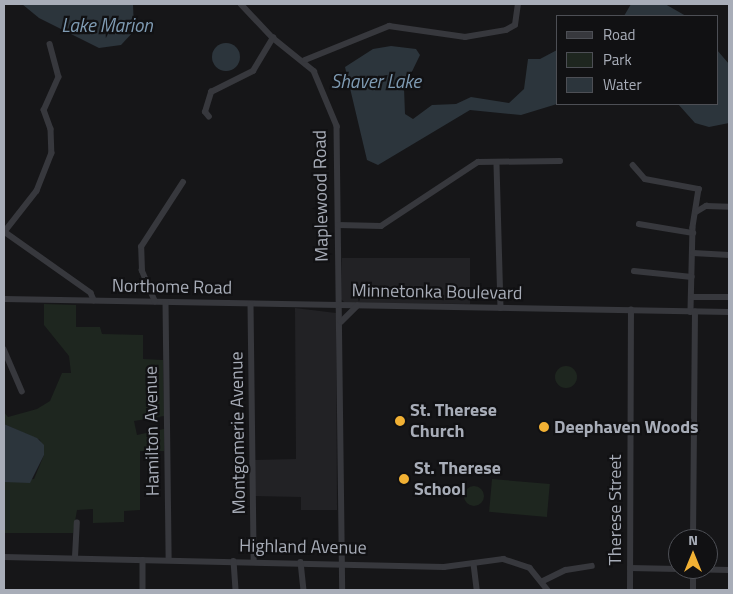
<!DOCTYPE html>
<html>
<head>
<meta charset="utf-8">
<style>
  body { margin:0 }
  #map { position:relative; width:733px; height:594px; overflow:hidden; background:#161618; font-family:"Titillium Web",sans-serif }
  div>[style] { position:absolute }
  .built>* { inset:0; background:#222225 }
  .green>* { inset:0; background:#1e261f; transform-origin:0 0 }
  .round { border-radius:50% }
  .water>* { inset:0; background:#2c353c }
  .minor>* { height:5.5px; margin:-2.75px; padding:0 2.75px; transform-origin:2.75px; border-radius:2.75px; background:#37383d }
  .dots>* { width:14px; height:14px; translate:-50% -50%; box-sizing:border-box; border:2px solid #111113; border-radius:50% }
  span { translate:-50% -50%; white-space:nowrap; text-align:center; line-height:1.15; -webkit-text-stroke:4.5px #111113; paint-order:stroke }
  .street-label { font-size:18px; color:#a8adb8 }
  .poi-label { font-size:18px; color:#a8adb8; font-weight:700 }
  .left { translate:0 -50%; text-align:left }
  .water-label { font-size:19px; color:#7f9bb3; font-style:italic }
  .frame { position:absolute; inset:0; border:5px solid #a8adb8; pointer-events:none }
  .legend { position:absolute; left:556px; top:15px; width:162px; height:90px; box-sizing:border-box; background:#111113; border:1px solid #4d4f55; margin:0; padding:6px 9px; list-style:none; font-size:15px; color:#a8adb8 }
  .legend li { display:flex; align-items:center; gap:10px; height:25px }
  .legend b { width:25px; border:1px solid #4d4f55 }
  .north { position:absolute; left:668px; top:529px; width:50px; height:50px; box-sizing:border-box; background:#111113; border:1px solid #4d4f55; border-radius:50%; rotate:0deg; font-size:14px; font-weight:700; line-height:20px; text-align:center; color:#a8adb8 }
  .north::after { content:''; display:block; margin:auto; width:18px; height:22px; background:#f2b134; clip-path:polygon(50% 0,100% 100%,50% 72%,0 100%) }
</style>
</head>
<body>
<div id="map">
  <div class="built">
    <div style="clip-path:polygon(342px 258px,470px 258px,470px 304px,345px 303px,341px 299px)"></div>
    <div style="clip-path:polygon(295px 308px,336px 313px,337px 510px,301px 510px,301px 497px,250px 496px,249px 460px,296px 459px)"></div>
  </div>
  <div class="green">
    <div style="clip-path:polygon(44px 304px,76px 305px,76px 327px,100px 327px,102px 334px,143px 335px,143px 359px,163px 360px,164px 416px,134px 421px,137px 435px,164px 429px,164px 451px,140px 451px,140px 510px,124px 511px,124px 522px,93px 523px,93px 509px,77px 510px,73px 533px,4px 533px,4px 482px,34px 479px,44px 455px,40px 440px,4px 424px,4px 412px,8px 417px,37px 409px,50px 401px,62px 373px,71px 373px,69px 356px,44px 325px)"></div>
    <div class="round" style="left:555px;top:366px;width:22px;height:22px"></div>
    <div style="left:492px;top:479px;width:58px;height:33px;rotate:5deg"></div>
    <div class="round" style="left:464px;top:486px;width:20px;height:20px"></div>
  </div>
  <div class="water">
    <div style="clip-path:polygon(22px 4px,133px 4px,134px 31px,121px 45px,99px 48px,39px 18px)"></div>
    <div style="clip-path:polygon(631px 4px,665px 4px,686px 16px,624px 16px)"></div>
    <div class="round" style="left:212px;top:43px;width:28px;height:28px"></div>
    <div style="clip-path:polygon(391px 46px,416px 49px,420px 55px,404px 88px,405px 114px,413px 119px,432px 105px,456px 104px,471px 97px,509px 103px,524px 89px,528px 59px,540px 59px,557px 50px,557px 104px,617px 104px,557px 104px,521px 115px,470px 110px,378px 165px,367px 160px,345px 67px,373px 49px)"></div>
    <div style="clip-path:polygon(717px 50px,729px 64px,729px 123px,709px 127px,695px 123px,678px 104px,717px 104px)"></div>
    <div style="clip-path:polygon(4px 424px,37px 438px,44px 445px,44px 455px,30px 483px,4px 482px)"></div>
  </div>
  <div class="minor">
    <div style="left:241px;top:4px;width:47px;rotate:46.7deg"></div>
    <div style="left:273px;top:38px;width:53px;rotate:38.8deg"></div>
    <div style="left:314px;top:71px;width:60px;rotate:67.3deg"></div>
    <div style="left:337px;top:126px;width:464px;rotate:89.3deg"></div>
    <div style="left:50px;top:44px;width:34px;rotate:75deg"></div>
    <div style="left:59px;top:77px;width:36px;rotate:114deg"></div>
    <div style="left:44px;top:110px;width:20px;rotate:70deg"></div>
    <div style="left:51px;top:129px;width:24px;rotate:88deg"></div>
    <div style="left:52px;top:153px;width:41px;rotate:111.5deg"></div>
    <div style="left:37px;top:191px;width:52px;rotate:128deg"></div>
    <div style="left:5px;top:232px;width:105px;rotate:35.3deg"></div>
    <div style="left:91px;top:293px;width:8px;rotate:67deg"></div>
    <div style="left:305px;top:60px;width:91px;rotate:-22deg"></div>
    <div style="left:389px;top:26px;width:77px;rotate:8.2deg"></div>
    <div style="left:465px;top:37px;width:42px;rotate:-9.7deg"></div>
    <div style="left:506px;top:30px;width:10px;rotate:-29deg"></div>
    <div style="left:515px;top:25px;width:21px;rotate:-82deg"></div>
    <div style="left:209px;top:117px;width:6px;rotate:-129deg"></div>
    <div style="left:205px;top:112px;width:21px;rotate:-73deg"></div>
    <div style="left:211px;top:92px;width:47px;rotate:-26.6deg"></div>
    <div style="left:253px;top:71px;width:39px;rotate:-59deg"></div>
    <div style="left:497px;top:165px;width:143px;rotate:88.4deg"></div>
    <div style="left:633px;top:165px;width:18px;rotate:49deg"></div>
    <div style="left:645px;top:179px;width:55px;rotate:10.5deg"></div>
    <div style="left:699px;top:189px;width:39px;rotate:99deg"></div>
    <div style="left:693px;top:228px;width:84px;rotate:91.4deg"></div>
    <div style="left:696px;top:212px;width:12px;rotate:-31deg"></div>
    <div style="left:706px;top:206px;width:23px;rotate:2deg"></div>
    <div style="left:639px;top:224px;width:55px;rotate:9.5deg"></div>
    <div style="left:338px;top:225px;width:43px;rotate:1.3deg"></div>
    <div style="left:381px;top:226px;width:116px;rotate:-33.4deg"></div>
    <div style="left:478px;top:162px;width:82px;rotate:-0.7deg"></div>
    <div style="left:693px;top:253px;width:36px;rotate:3deg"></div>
    <div style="left:634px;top:271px;width:58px;rotate:5.9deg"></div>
    <div style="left:692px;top:297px;width:37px"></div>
    <div style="left:4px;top:299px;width:725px;rotate:1.03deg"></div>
    <div style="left:155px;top:302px;width:34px;rotate:-113deg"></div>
    <div style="left:142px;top:271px;width:24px;rotate:-92deg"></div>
    <div style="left:141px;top:247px;width:77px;rotate:-57.1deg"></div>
    <div style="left:166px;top:302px;width:258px;rotate:89.3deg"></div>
    <div style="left:251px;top:304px;width:258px;rotate:89.3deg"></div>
    <div style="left:341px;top:322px;width:23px;rotate:-45deg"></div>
    <div style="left:4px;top:349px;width:46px;rotate:66.8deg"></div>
    <div style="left:693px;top:539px;width:227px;rotate:-89.5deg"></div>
    <div style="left:4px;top:557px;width:440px;rotate:1.3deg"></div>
    <div style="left:444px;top:567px;width:60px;rotate:-7.7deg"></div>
    <div style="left:503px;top:559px;width:28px;rotate:18deg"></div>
    <div style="left:530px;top:568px;width:28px;rotate:51deg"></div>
    <div style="left:75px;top:557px;width:34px;rotate:-87deg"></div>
    <div style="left:143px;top:560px;width:30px;rotate:90deg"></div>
    <div style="left:234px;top:561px;width:29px;rotate:86deg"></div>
    <div style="left:301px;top:562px;width:28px;rotate:84deg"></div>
    <div style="left:474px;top:564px;width:26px;rotate:83deg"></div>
    <div style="left:630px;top:568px;width:48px;rotate:1.2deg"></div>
    <div style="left:682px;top:569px;width:47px;rotate:1.2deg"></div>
    <div style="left:543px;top:581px;width:25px;rotate:-26deg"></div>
    <div style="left:566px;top:570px;width:26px;rotate:-9deg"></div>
    <div style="left:630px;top:590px;width:280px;rotate:-89.8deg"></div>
    <div style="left:693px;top:590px;width:21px;rotate:-90deg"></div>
  </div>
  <div class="dots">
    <div style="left:400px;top:421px;background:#f2b134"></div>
    <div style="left:544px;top:427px;background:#f2b134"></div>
    <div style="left:404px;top:479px;background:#f2b134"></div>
  </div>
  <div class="street-label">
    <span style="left:321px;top:196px;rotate:-91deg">Maplewood Road</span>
    <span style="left:172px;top:287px;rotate:1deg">Northome Road</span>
    <span style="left:437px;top:292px;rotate:1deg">Minnetonka Boulevard</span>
    <span style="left:152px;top:431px;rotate:-91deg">Hamilton Avenue</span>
    <span style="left:238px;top:433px;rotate:-91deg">Montgomerie Avenue</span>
    <span style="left:615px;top:510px;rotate:-90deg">Therese Street</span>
    <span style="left:303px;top:547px;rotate:1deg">Highland Avenue</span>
  </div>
  <div class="poi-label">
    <span class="left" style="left:410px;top:421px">St. Therese<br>Church</span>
    <span class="left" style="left:554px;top:427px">Deephaven Woods</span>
    <span class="left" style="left:414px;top:479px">St. Therese<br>School</span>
  </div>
  <div class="water-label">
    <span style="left:107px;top:25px">Lake Marion</span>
    <span style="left:376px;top:81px">Shaver Lake</span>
  </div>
  <div class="frame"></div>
  <ul class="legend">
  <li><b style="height:6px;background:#37383d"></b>Road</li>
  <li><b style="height:14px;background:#1e261f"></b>Park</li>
  <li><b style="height:14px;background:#2c353c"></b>Water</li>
  </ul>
  <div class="north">N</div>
</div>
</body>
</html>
